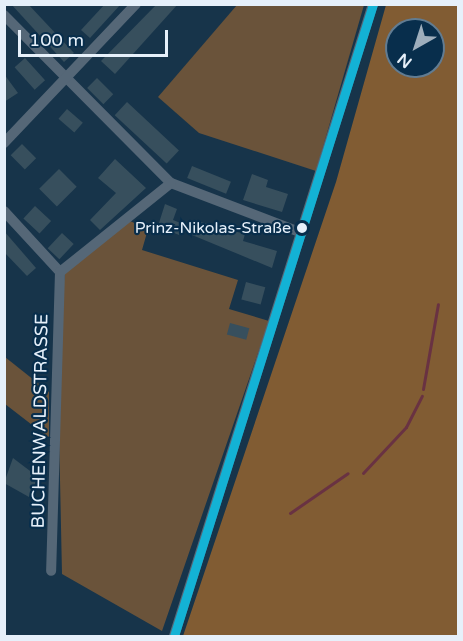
<!DOCTYPE html>
<html>
<head>
<meta charset="utf-8">
<style>
  body { margin:0 }
  #map { position:relative; width:463px; height:641px; overflow:hidden; background:#17344a; font-family:"Varela Round",sans-serif }
  div>[style] { position:absolute }
  .green>* { inset:0; background:#6a533a }
  .forest>* { inset:0; background:#815c33 }
  .stream>* { height:3px; margin:-1.5px; padding:0 1.5px; transform-origin:1.5px; border-radius:1.5px; background:#693242 }
  .building>* { inset:0; background:#374f5d; transform-origin:0 0 }
  .street>* { height:10px; margin:-5px; padding:0 5px; transform-origin:5px; border-radius:5px; background:#556777 }
  .bus-1>* { height:9px; margin:-4.5px; padding:0 4.5px; transform-origin:4.5px; border-radius:4.5px; background:#13b2d5 }
  .dots>* { width:16px; height:16px; translate:-50% -50%; box-sizing:border-box; border:3px solid #082e4c; border-radius:50% }
  span { translate:-50% -50%; white-space:nowrap; text-align:center; line-height:1.15; -webkit-text-stroke:4.5px #082e4c; paint-order:stroke }
  .bus-label { font-size:16px; color:#e6f0fa }
  .right { translate:-100% -50%; text-align:right }
  .street-label { font-size:18px; color:#e6f0fa }
  .frame { position:absolute; inset:0; border:6px solid #e6f0fa; pointer-events:none }
  .north { position:absolute; left:385px; top:18px; width:60px; height:60px; box-sizing:border-box; background:#082e4c; border:2px solid #617c92; border-radius:50%; rotate:219deg; font-size:16px; font-weight:700; line-height:24px; text-align:center; color:#e6f0fa }
  .north::after { content:''; display:block; margin:auto; width:21px; height:27px; background:#9eaebc; clip-path:polygon(50% 0,100% 100%,50% 72%,0 100%) }
  .scale { position:absolute; left:18px; top:30px; width:150px; height:27px; box-sizing:border-box; border:3px solid #e6f0fa; border-top:0; padding-left:8px; font-size:18px; line-height:21px; white-space:nowrap; color:#e6f0fa; -webkit-text-stroke:4px #082e4c; paint-order:stroke }
</style>
</head>
<body>
<div id="map">
  <div class="green">
    <div style="clip-path:polygon(237px 5px,364px 5px,316px 171px,199px 133px,158px 97px)"></div>
    <div style="clip-path:polygon(130px 221px,148px 229px,142px 250px,238px 280px,229px 309px,269px 321px,162px 631px,62px 574px,57px 338px,65px 273px)"></div>
    <div style="clip-path:polygon(5px 357px,49px 392px,49px 438px,5px 404px)"></div>
  </div>
  <div class="forest">
    <div style="clip-path:polygon(evenodd,386px 5px,458px 5px,458px 636px,183px 636px,336px 182px,386px 5px,397px 30px,433px 30px,433px 66px,397px 66px,397px 30px)"></div>
  </div>
  <div class="stream">
    <div style="left:423px;top:389px;width:86px;rotate:-80deg"></div>
    <div style="left:363px;top:473px;width:63px;rotate:-46.9deg"></div>
    <div style="left:406px;top:427px;width:35px;rotate:-63deg"></div>
    <div style="left:290px;top:513px;width:70px;rotate:-34.6deg"></div>
  </div>
  <div class="building">
    <div style="clip-path:polygon(11px 4px,28px 4px,74px 53px,64px 62px)"></div>
    <div style="clip-path:polygon(105px 4px,121px 4px,90px 38px,81px 30px)"></div>
    <div style="clip-path:polygon(157px 4px,178px 4px,115px 74px,101px 61px)"></div>
    <div style="left:25px;top:58px;width:30px;height:14px;rotate:48deg"></div>
    <div style="clip-path:polygon(4px 74px,18px 93px,4px 102px)"></div>
    <div style="left:97px;top:78px;width:23px;height:14px;rotate:45deg"></div>
    <div style="left:127px;top:102px;width:71px;height:18px;rotate:43deg"></div>
    <div style="left:67px;top:109px;width:21px;height:13px;rotate:41deg"></div>
    <div style="left:22px;top:144px;width:20px;height:16px;rotate:45deg"></div>
    <div style="clip-path:polygon(115px 159px,146px 188px,100px 230px,90px 220px,116px 193px,98px 178px)"></div>
    <div style="left:192px;top:166px;width:42px;height:13px;rotate:22deg"></div>
    <div style="left:59px;top:169px;width:25px;height:28px;rotate:45deg"></div>
    <div style="clip-path:polygon(252px 174px,268px 180px,266px 187px,288px 194px,282px 212px,243px 200px)"></div>
    <div style="clip-path:polygon(165px 204px,177px 209px,173px 220px,183px 224px,179px 235px,158px 226px)"></div>
    <div style="left:35px;top:206px;width:22px;height:17px;rotate:43deg"></div>
    <div style="clip-path:polygon(197px 221px,245px 234px,243px 241px,277px 251px,272px 268px,192px 235px)"></div>
    <div style="clip-path:polygon(4px 231px,36px 268px,27px 276px,4px 252px)"></div>
    <div style="left:62px;top:233px;width:16px;height:21px;rotate:43deg"></div>
    <div style="left:246px;top:282px;width:20px;height:18px;rotate:15deg"></div>
    <div style="left:230px;top:323px;width:20px;height:12px;rotate:15deg"></div>
    <div style="clip-path:polygon(13px 458px,38px 477px,29px 497px,4px 483px)"></div>
  </div>
  <div class="street">
    <div style="left:4px;top:15px;width:237px;rotate:45.2deg"></div>
    <div style="left:171px;top:183px;width:140px;rotate:20.9deg"></div>
    <div style="left:4px;top:143px;width:192px;rotate:-46.5deg"></div>
    <div style="left:4px;top:211px;width:83px;rotate:47.4deg"></div>
    <div style="left:60px;top:272px;width:299px;rotate:91.7deg"></div>
    <div style="left:60px;top:272px;width:142px;rotate:-38.7deg"></div>
    <div style="left:174px;top:636px;width:663px;rotate:-72.52deg"></div>
  </div>
  <div class="bus-1">
    <div style="left:174px;top:636px;width:663px;rotate:-72.52deg"></div>
  </div>
  <div class="dots">
    <div style="left:302px;top:228px;background:#e6f0fa"></div>
  </div>
  <div class="bus-label">
    <span class="right" style="left:291px;top:228px">Prinz-Nikolas-Straße</span>
  </div>
  <div class="street-label">
    <span style="left:40px;top:421px;rotate:-89deg">BUCHENWALDSTRASSE</span>
  </div>
  <div class="frame"></div>
  <div class="north">N</div>
  <div class="scale">100 m</div>
</div>
</body>
</html>
